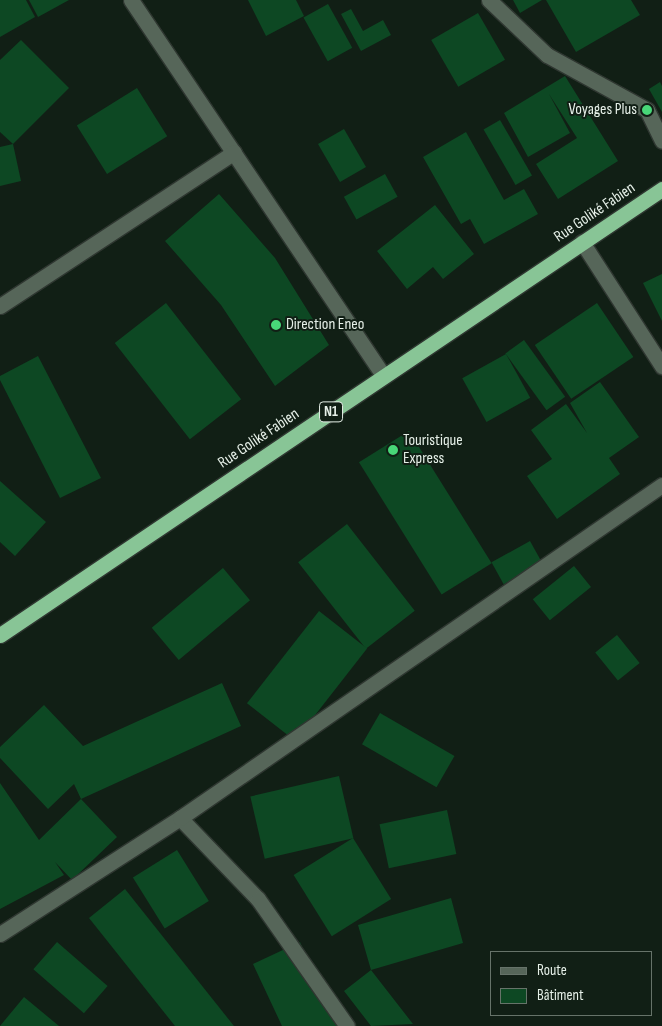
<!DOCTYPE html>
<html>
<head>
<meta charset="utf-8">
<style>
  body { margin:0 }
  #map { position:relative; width:662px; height:1026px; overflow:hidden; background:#111f15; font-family:"Sofia Sans Condensed",sans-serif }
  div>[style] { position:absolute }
  .building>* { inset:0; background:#0d4823; transform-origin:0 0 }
  .roads { filter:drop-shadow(1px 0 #2f3731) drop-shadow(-1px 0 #2f3731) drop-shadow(0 1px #2f3731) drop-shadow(0 -1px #2f3731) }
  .street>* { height:15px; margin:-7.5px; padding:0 7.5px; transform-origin:7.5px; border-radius:7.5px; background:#566659 }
  .highway>* { height:15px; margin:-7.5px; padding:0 7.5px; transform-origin:7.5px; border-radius:7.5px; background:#88c596 }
  .dots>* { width:14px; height:14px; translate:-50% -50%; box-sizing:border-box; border:2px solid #111f15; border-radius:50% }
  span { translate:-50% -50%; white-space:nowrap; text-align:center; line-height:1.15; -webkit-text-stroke:4px #111f15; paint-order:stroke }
  .shield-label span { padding:1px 4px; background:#111f15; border:1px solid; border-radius:4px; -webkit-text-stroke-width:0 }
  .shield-label { font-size:15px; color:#e6f0e8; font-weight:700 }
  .poi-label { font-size:16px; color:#e6f0e8 }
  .right { translate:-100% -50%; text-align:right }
  .left { translate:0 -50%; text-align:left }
  .street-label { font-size:16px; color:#e6f0e8 }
  .legend { position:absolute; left:490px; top:951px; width:162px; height:65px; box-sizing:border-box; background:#111f15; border:1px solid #667369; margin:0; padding:6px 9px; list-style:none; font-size:15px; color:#e6f0e8 }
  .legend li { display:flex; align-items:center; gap:10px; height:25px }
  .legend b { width:25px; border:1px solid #667369 }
</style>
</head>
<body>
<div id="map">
  <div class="building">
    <div style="clip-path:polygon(0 0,26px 0,35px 17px,0 37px)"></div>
    <div style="clip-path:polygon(29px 0,69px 0,38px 17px)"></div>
    <div style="clip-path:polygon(248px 0,296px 0,304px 16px,266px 36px)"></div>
    <div style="clip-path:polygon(513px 0,542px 0,520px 13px)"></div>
    <div style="clip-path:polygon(546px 0,631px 0,640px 15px,576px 52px)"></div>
    <div style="left:328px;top:4px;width:50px;height:28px;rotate:61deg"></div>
    <div style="clip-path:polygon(351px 9px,363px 31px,383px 20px,391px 35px,361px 51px,341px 14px)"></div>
    <div style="left:478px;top:13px;width:54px;height:54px;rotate:60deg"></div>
    <div style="clip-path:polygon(21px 40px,69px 88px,13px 144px,0 132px,0 60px)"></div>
    <div style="clip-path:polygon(565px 76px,618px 161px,558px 199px,536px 164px,577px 138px,549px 94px,570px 133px,528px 157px,504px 113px)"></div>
    <div style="clip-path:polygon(660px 82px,662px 86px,662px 112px,649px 89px)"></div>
    <div style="left:137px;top:88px;width:57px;height:71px;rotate:58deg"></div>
    <div style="left:500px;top:120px;width:64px;height:19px;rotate:60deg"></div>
    <div style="left:344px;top:129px;width:44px;height:30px;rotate:60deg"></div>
    <div style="clip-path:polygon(466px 132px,504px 200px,524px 189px,538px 214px,484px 244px,470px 219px,461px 224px,423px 157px)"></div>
    <div style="clip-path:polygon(13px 144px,21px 181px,0 186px,0 147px)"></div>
    <div style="left:385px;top:174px;width:26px;height:47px;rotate:61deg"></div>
    <div style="clip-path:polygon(219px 194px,275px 258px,329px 345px,275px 386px,221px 305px,165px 241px)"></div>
    <div style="clip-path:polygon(435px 205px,474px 254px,443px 279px,433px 267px,407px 289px,377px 251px)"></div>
    <div style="clip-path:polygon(662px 274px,662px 321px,643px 283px)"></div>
    <div style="left:166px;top:303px;width:122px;height:65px;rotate:52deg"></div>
    <div style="left:597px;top:303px;width:65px;height:75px;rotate:56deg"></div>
    <div style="left:524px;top:340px;width:70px;height:23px;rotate:54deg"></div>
    <div style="left:506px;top:354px;width:50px;height:50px;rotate:61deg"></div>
    <div style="clip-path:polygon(38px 356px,101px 478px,60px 498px,0 380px,0 376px)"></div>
    <div style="clip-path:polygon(600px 382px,639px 437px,609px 458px,620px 474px,557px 519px,527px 476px,552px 459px,531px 430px,566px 404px,587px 433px,570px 403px)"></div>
    <div style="left:409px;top:431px;width:156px;height:59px;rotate:58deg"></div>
    <div style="clip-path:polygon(0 481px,46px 522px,15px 556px,0 542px)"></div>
    <div style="left:347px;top:524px;width:110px;height:62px;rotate:52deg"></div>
    <div style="left:530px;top:541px;width:25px;height:44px;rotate:61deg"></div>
    <div style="left:574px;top:566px;width:27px;height:53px;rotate:51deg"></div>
    <div style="left:223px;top:568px;width:42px;height:93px;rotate:50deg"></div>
    <div style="left:319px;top:611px;width:61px;height:117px;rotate:38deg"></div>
    <div style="left:617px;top:635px;width:36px;height:28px;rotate:51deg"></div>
    <div style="clip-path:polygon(222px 683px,241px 726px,81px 799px,74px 784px,48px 809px,0 758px,0 747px,44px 705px,83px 746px)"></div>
    <div style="left:380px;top:713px;width:86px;height:36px;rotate:30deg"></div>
    <div style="left:339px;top:776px;width:64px;height:91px;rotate:77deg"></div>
    <div style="clip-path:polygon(0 783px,39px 840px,81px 799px,117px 837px,72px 880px,55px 862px,64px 875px,0 909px)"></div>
    <div style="left:447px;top:810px;width:45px;height:69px;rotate:78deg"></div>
    <div style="left:353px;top:838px;width:72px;height:70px;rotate:58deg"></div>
    <div style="left:177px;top:850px;width:60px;height:52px;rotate:58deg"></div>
    <div style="clip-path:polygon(125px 889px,234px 1026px,175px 1026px,89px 918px)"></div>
    <div style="clip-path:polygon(451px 898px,463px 943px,371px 970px,413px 1024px,371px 1026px,344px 991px,371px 970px,358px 925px)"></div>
    <div style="left:57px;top:942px;width:67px;height:36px;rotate:41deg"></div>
    <div style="clip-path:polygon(300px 942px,339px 1026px,282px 1026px,253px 964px)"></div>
    <div style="clip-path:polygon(24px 997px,59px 1026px,0 1026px)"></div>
  </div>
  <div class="roads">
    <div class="street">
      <div style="left:131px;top:0;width:453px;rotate:56.1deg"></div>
      <div style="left:489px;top:0;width:80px;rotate:43.5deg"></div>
      <div style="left:547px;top:55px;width:114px;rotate:28.8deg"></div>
      <div style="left:647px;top:110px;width:34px;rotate:64deg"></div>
      <div style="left:582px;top:242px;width:148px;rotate:57.2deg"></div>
      <div style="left:0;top:306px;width:280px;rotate:-33.3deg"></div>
      <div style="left:180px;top:818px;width:112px;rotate:46.1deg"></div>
      <div style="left:258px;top:899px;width:155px;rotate:55deg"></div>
      <div style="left:0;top:934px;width:214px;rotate:-32.8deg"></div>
      <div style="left:180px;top:818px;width:586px;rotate:-34.64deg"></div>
    </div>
    <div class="highway">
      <div style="left:0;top:635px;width:798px;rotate:-33.97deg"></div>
    </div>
  </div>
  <div class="dots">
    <div style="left:647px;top:110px;background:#48d778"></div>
    <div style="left:276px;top:325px;background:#48d778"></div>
    <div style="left:393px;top:450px;background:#48d778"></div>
  </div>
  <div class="shield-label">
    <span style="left:331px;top:412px">N1</span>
  </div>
  <div class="poi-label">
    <span class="right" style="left:637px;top:110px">Voyages Plus</span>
    <span class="left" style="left:286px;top:325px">Direction Eneo</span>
    <span class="left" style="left:403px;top:450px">Touristique<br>Express</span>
  </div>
  <div class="street-label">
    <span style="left:595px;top:213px;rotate:-34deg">Rue Goliké Fabien</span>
    <span style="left:259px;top:439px;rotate:-34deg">Rue Goliké Fabien</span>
  </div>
  <ul class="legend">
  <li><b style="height:6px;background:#566659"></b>Route</li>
  <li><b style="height:14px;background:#0d4823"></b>Bâtiment</li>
  </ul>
</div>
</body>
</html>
